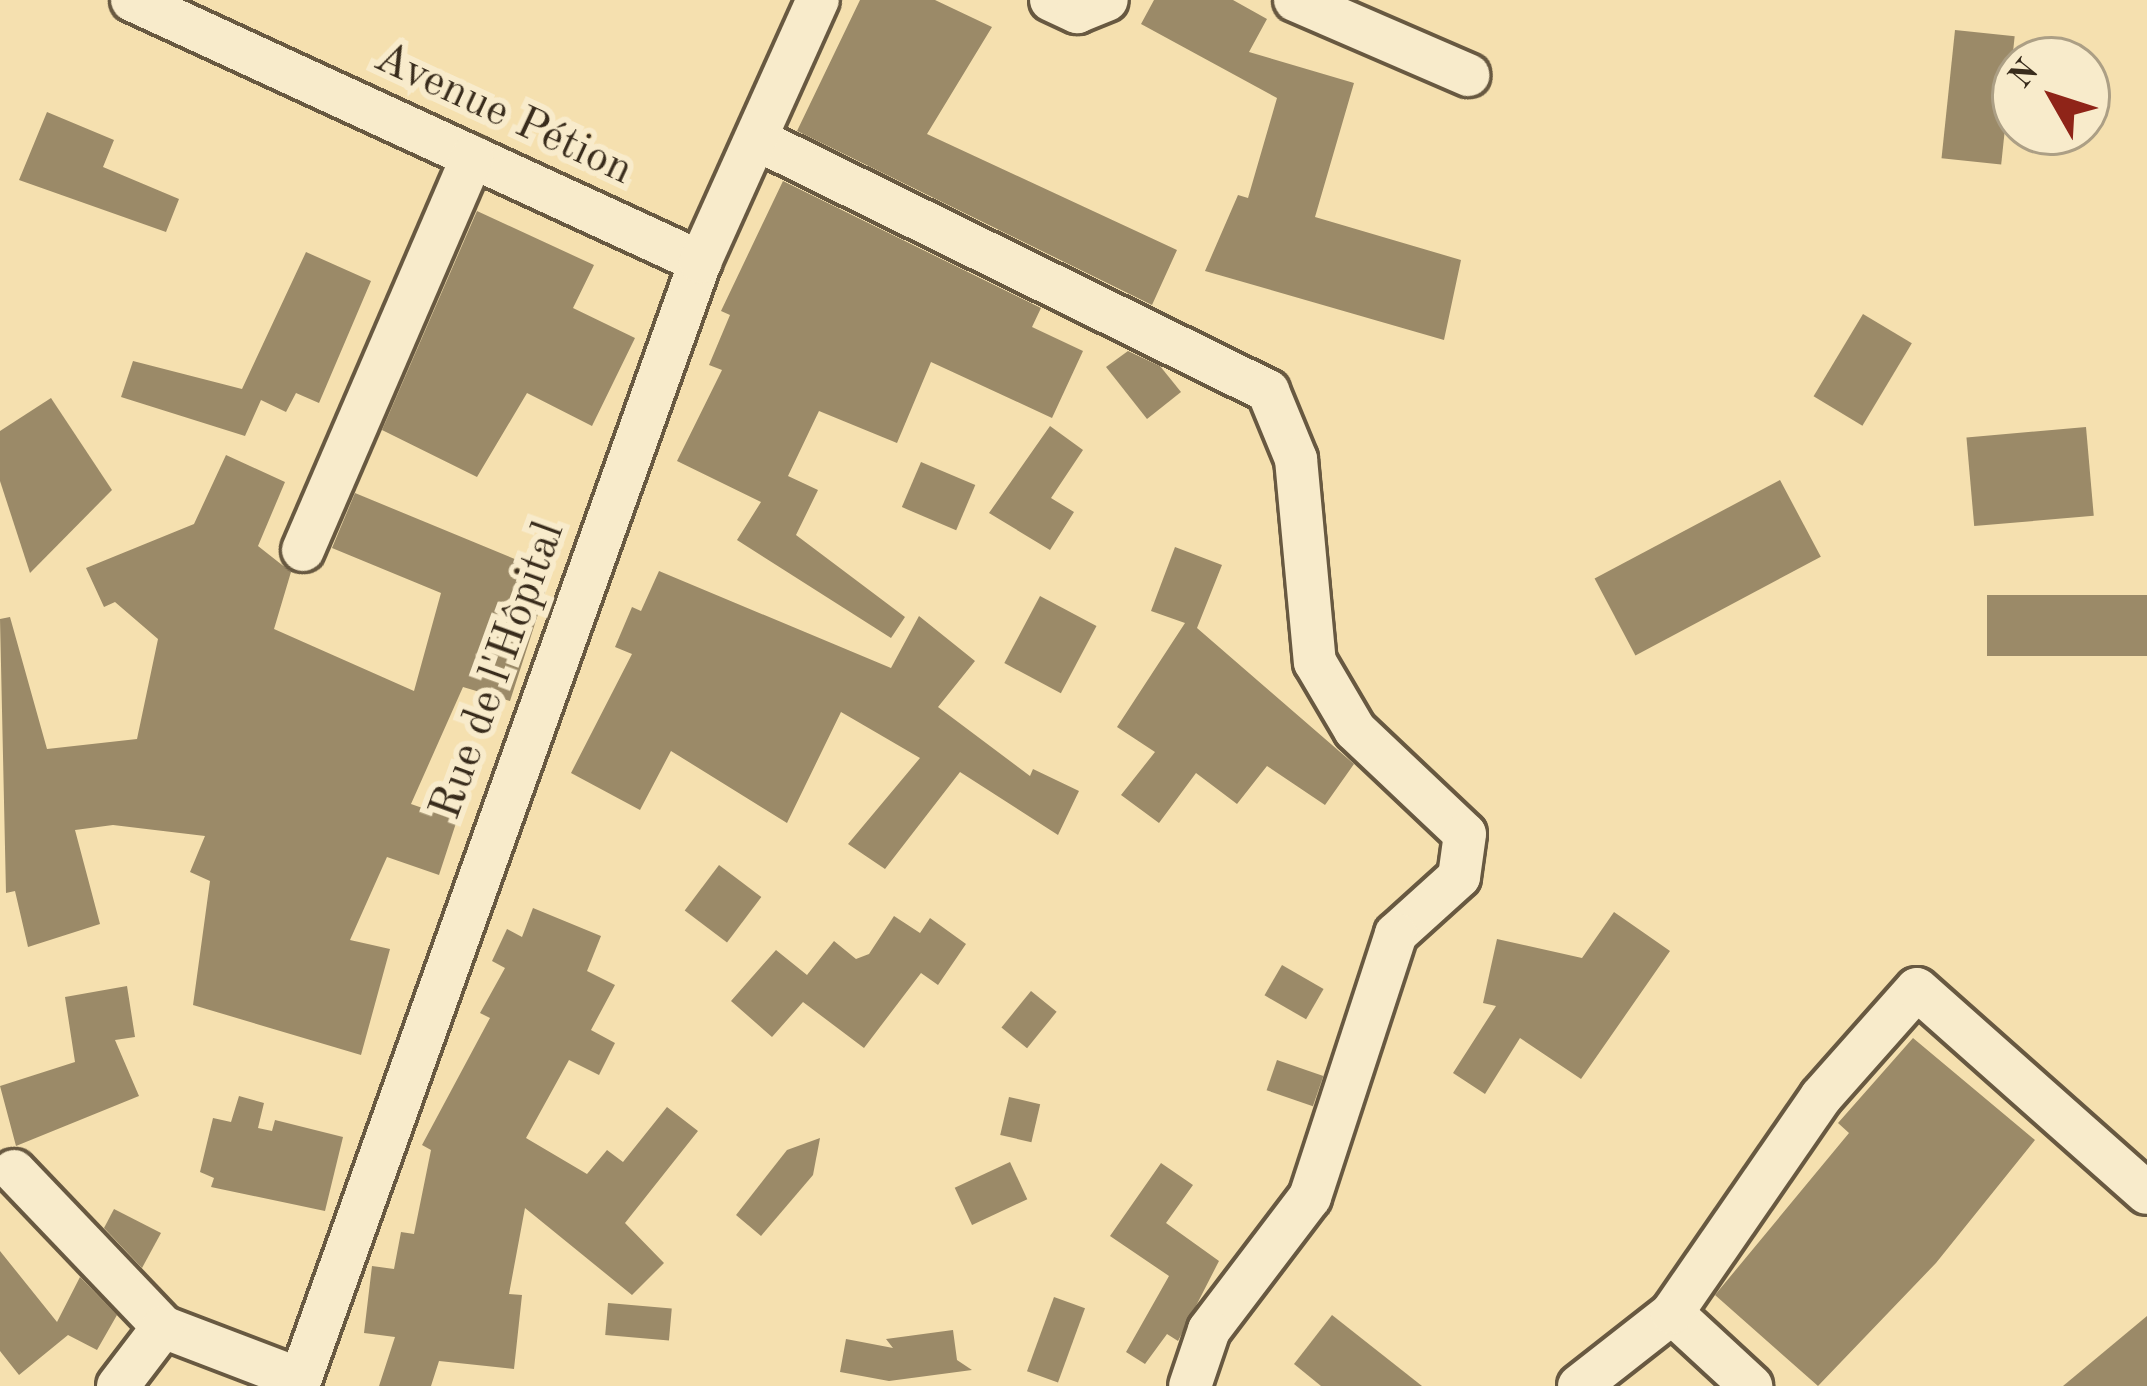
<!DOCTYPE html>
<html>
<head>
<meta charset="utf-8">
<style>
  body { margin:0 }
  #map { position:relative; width:2147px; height:1386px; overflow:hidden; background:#f5e0af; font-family:"Old Standard TT",serif }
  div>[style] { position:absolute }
  .building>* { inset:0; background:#9b8a68; transform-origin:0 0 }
  .roads { filter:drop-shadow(3px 0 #685941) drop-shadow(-3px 0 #685941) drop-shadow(0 3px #685941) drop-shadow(0 -3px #685941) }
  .minor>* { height:42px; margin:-21px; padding:0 21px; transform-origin:21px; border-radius:21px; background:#f8ebcb }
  span { translate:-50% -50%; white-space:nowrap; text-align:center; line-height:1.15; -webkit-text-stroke:12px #f8ebcb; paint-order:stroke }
  .street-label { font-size:45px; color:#392c1c }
  .north { position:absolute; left:1991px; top:36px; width:120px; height:120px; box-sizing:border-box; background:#f8ebcb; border:3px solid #ac9f85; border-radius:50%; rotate:309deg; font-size:33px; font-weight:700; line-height:48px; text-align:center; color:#392c1c }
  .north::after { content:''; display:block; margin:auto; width:42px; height:54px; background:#8f2418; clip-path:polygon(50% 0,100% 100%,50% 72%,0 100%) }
</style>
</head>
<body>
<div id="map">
  <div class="building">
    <div style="clip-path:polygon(860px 0,935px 0,992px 27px,927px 134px,1177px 250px,1152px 305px,797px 131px)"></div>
    <div style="clip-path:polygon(1154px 0,1233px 0,1267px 19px,1249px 52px,1354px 83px,1315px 217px,1461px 260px,1444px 340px,1205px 271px,1238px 195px,1248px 198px,1277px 98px,1141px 24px)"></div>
    <div style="left:1955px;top:30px;width:60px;height:129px;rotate:6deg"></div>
    <div style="clip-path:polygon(47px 112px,114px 140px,103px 167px,179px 199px,166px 232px,19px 180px)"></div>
    <div style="clip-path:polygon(783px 181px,1041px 308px,1032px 327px,1083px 351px,1052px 418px,931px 362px,897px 443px,819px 411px,788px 476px,818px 490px,796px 535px,905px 617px,891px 638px,737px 540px,761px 502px,677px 461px,722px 370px,709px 365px,730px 315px,721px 311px)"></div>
    <div style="clip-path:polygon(477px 211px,594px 265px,573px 308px,635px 338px,592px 426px,527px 393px,477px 477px,382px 430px)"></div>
    <div style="clip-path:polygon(306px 252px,371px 281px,319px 403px,296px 393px,286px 412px,261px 400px,245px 436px,121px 397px,133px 361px,242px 389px)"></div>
    <div style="left:1863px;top:314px;width:57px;height:96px;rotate:31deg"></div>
    <div style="clip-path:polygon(1128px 351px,1160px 366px,1181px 392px,1147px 419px,1106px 367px)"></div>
    <div style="clip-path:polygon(51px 398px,112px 490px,30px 573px,0 481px,0 431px)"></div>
    <div style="clip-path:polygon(1050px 426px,1083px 450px,1051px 498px,1074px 512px,1050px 550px,989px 513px)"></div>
    <div style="left:2086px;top:427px;width:89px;height:120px;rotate:85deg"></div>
    <div style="clip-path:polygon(226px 455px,285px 482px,258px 546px,291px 572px,274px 629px,414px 691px,441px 593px,332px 548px,355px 493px,551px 574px,510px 701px,463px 687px,411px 804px,457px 820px,439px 875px,387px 857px,350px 940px,390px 949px,361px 1055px,193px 1005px,210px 881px,190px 872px,205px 836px,113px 825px,75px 830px,100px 924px,28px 947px,15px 891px,6px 893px,0 619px,10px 617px,47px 749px,137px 739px,158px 639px,115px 602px,104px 607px,86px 568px,194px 524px)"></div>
    <div style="left:921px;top:462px;width:59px;height:49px;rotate:23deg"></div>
    <div style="left:1780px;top:480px;width:87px;height:210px;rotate:62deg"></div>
    <div style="clip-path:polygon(1175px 547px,1222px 565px,1197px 628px,1354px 764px,1325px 805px,1267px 766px,1237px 804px,1196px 773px,1159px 823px,1121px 795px,1155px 752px,1117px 727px,1185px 623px,1151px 611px)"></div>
    <div style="clip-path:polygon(659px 571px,891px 668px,919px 616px,975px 661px,938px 707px,1030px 776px,1033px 769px,1079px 791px,1058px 835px,960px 772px,885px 869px,848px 844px,920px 758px,841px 712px,787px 823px,671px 751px,640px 810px,571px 773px,632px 654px,615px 647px,632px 607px,641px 611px)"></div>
    <div style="left:2147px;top:595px;width:61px;height:160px;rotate:90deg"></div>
    <div style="left:1040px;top:596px;width:64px;height:76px;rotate:28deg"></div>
    <div style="left:719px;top:865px;width:53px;height:57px;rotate:37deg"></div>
    <div style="clip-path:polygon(533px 908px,601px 936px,587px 971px,615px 985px,591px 1030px,615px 1043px,599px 1075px,569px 1060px,526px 1138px,587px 1174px,607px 1150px,623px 1162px,667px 1107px,698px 1131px,625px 1223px,664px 1263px,632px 1295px,525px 1208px,509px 1294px,522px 1295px,514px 1369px,439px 1361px,431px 1386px,379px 1386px,395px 1337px,364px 1333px,372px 1266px,394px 1269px,401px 1232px,414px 1234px,431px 1150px,422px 1145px,490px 1018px,480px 1013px,505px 968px,492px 961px,507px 929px,522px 937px)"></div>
    <div style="clip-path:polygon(1614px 912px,1670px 951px,1581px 1079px,1520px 1038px,1485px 1094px,1453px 1073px,1496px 1006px,1483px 1003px,1497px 939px,1582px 958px)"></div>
    <div style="clip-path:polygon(894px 916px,920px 933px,930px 918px,966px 944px,938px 985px,921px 973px,864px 1048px,803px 1002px,772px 1037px,731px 1001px,776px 950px,807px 975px,834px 941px,856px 959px,869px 954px)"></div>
    <div style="left:1282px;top:965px;width:48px;height:35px;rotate:30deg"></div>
    <div style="clip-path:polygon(127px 986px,135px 1037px,115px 1040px,139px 1096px,16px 1146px,0 1086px,75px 1062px,65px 997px)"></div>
    <div style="left:1031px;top:991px;width:33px;height:47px;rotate:39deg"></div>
    <div style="clip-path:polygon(1913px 1038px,2035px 1140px,1936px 1263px,1818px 1386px,1715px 1295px,1849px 1133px,1838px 1123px)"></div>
    <div style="left:1277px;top:1060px;width:49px;height:32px;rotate:19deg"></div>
    <div style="clip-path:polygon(239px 1096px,264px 1103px,258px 1128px,272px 1131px,275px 1120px,343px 1137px,325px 1211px,211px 1187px,214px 1178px,200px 1172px,213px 1118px,231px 1122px)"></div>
    <div style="left:1009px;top:1097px;width:32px;height:39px;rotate:13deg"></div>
    <div style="clip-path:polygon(820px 1138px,813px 1175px,761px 1236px,736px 1215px,787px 1150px)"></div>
    <div style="left:1010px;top:1162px;width:41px;height:61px;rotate:65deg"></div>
    <div style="clip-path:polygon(1161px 1163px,1193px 1185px,1166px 1223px,1219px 1261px,1178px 1341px,1167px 1334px,1145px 1364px,1126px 1352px,1169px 1276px,1110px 1236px)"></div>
    <div style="clip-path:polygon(114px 1209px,161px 1233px,142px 1268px,104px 1228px)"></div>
    <div style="clip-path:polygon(0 1251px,57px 1322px,80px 1277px,117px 1315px,97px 1350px,68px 1335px,19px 1375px,0 1351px)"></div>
    <div style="left:1054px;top:1297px;width:33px;height:79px;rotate:20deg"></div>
    <div style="left:608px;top:1303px;width:64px;height:32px;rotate:5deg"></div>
    <div style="clip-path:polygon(1332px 1315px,1422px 1386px,1321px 1386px,1294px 1364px)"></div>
    <div style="clip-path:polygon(2147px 1316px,2147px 1386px,2063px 1386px)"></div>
    <div style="clip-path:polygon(953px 1330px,957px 1360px,972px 1370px,889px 1381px,840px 1372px,846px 1339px,893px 1348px,886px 1339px)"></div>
  </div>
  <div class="roads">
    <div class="minor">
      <div style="left:132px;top:0;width:626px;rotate:24.76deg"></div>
      <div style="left:1051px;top:0;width:29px;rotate:25deg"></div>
      <div style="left:1077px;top:12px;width:32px;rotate:-22deg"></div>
      <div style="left:1295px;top:0;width:189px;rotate:23.4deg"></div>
      <div style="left:756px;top:139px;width:571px;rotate:26.21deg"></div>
      <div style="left:1268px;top:391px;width:74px;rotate:67.6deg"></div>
      <div style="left:1296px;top:459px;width:204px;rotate:84.7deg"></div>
      <div style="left:1315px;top:662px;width:79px;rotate:59.5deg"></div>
      <div style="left:1355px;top:730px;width:151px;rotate:43.4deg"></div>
      <div style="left:1465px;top:834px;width:43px;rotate:97.9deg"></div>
      <div style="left:1459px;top:877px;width:85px;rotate:137.9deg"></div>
      <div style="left:1396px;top:934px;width:277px;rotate:108.1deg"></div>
      <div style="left:1310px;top:1197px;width:167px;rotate:127.2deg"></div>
      <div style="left:1209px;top:1330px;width:59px;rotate:108.7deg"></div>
      <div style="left:303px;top:550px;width:428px;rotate:-66.7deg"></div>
      <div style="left:14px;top:1171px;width:216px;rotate:46.3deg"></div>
      <div style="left:163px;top:1327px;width:146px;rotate:20.9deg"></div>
      <div style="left:1672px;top:1313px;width:108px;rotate:42.7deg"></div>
      <div style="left:118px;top:1386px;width:74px;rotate:-52.7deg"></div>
      <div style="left:298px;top:1386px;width:1194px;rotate:-70.32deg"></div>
      <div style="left:700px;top:262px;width:287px;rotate:-65.8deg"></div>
      <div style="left:1579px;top:1386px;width:118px;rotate:-38.1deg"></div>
      <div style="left:1672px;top:1313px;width:262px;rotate:-55.4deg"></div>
      <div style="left:1821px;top:1097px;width:144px;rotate:-48.4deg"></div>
      <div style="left:1917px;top:989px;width:307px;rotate:41.6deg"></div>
    </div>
  </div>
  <div class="street-label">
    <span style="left:503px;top:115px;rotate:25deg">Avenue Pétion</span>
    <span style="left:499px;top:671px;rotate:-70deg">Rue de l'Hôpital</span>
  </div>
  <div class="north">N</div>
</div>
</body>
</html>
